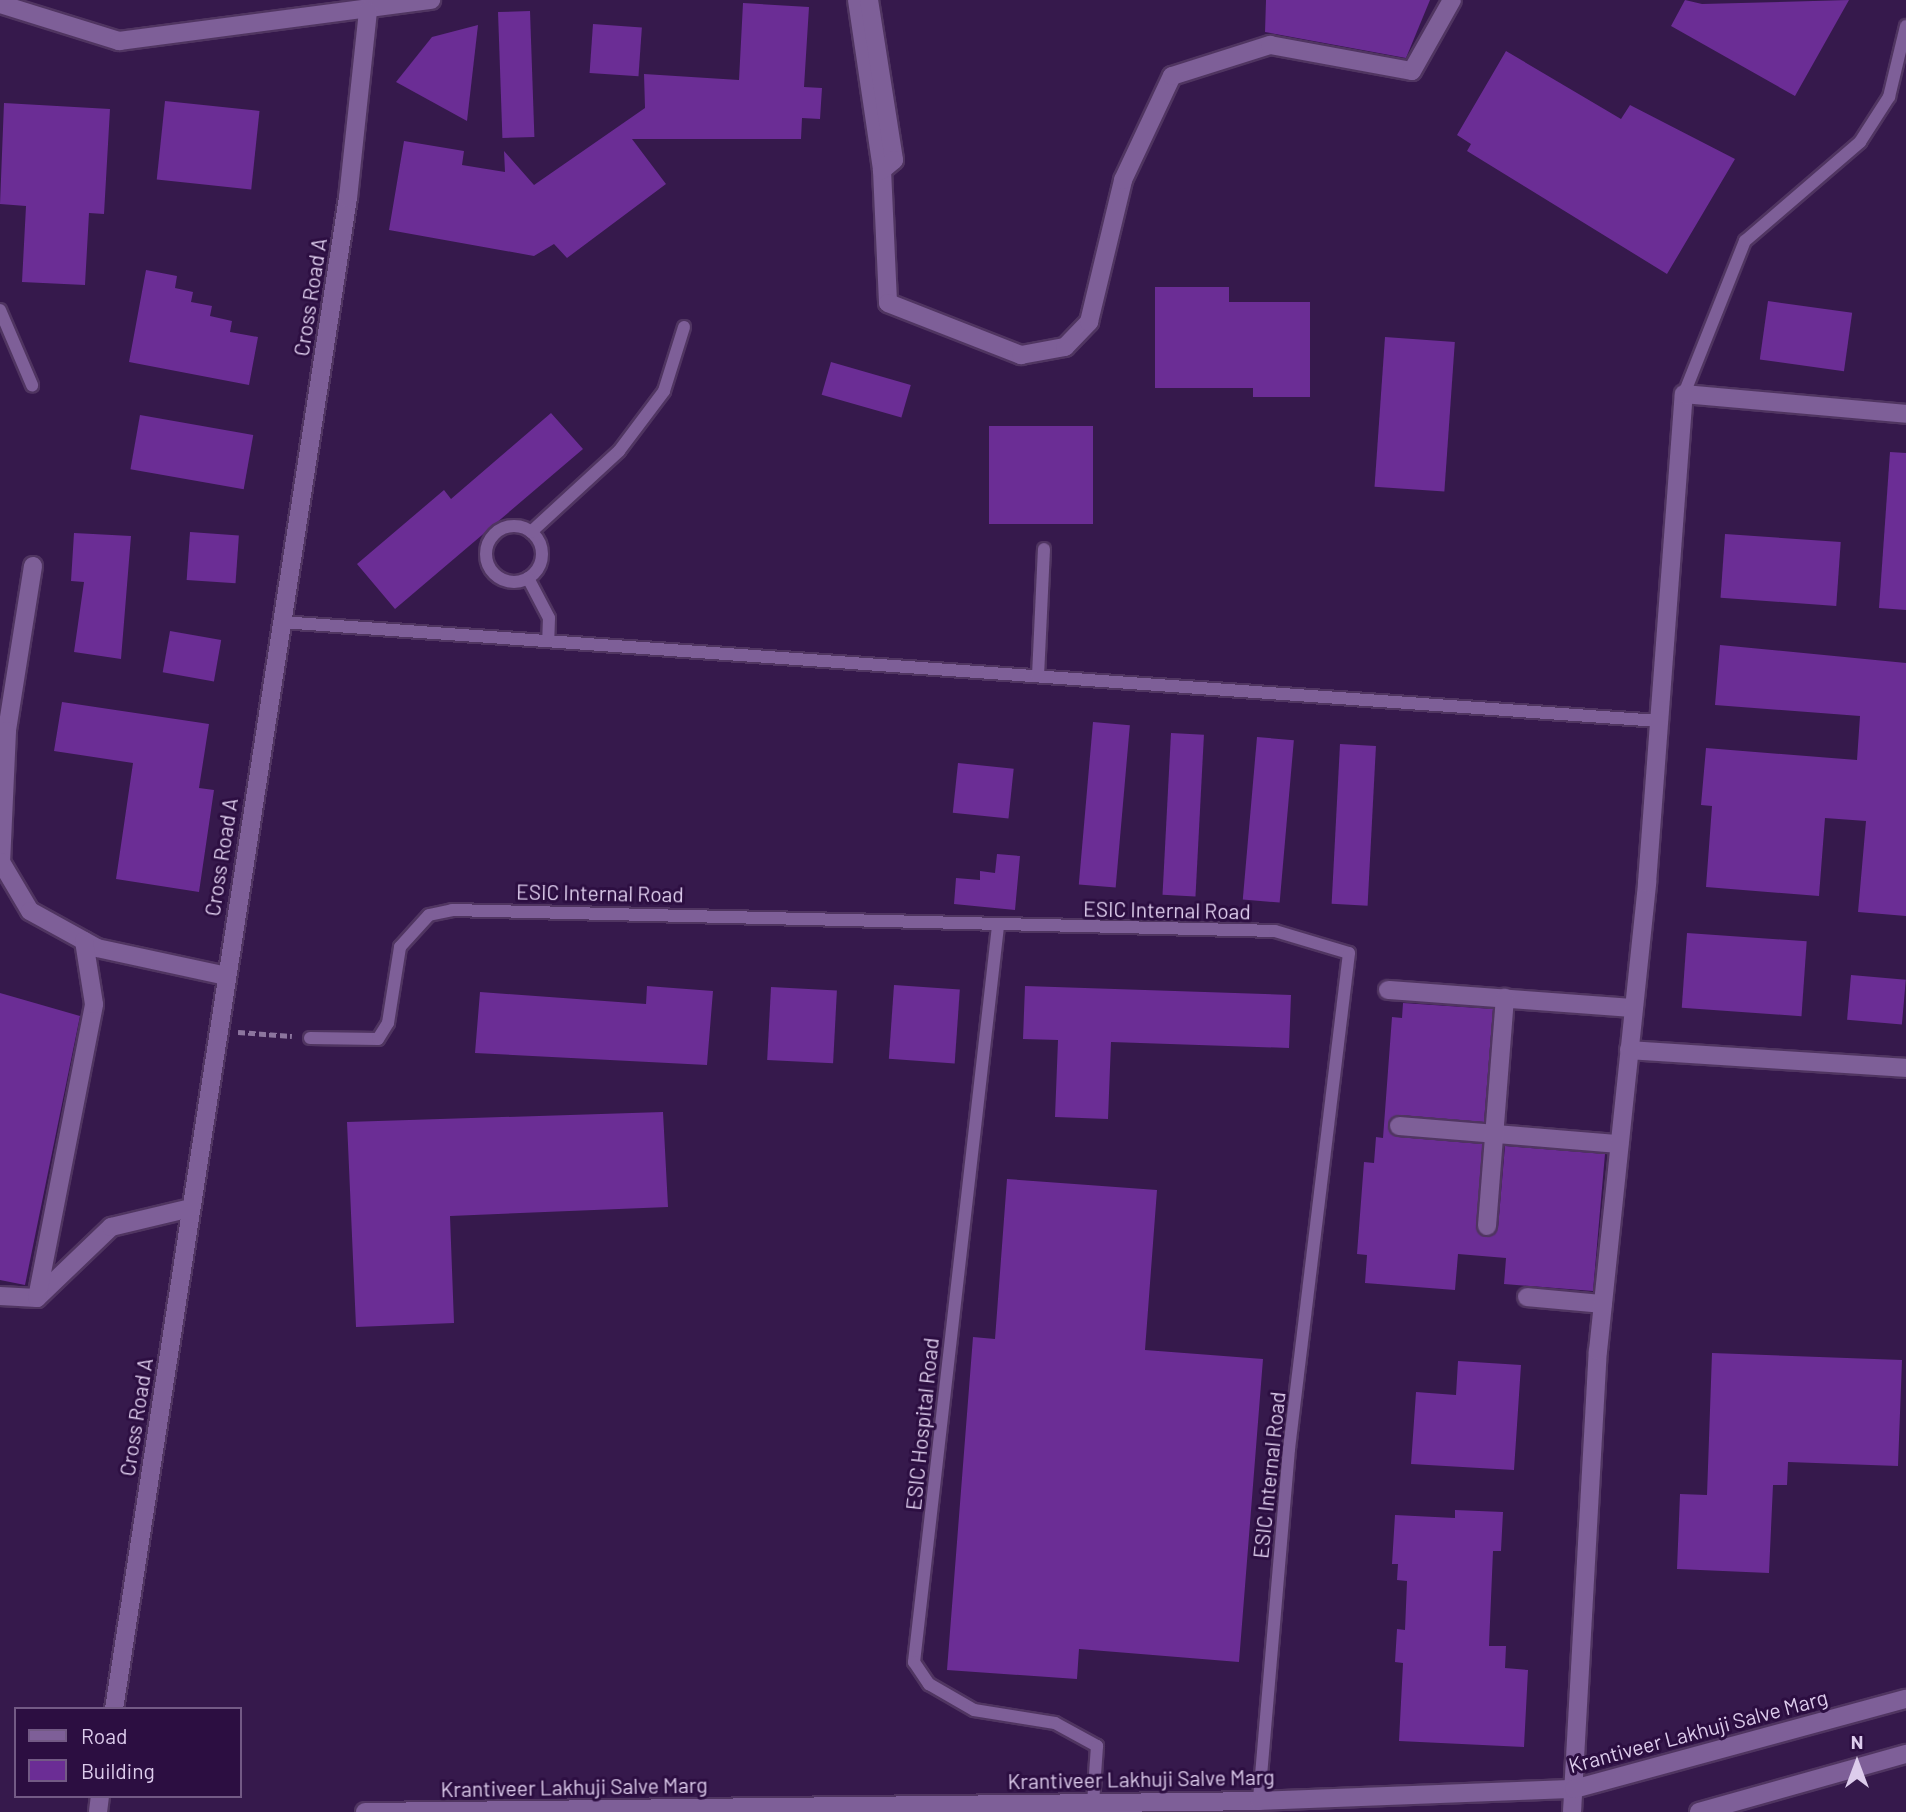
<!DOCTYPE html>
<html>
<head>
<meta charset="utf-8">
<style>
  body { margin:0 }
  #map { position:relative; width:1906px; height:1812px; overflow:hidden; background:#36194c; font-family:Barlow,sans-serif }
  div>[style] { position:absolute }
  .building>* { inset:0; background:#6b2d95; transform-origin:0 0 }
  .path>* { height:4.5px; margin-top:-2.25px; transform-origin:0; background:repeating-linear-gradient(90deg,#8c759e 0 7px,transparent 0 10.5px) }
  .roads { filter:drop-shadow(2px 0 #503561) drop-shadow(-2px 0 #503561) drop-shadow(0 2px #503561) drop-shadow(0 -2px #503561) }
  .lane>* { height:12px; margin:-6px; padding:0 6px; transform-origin:6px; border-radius:6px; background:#7e5f98 }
  .lane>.ring { margin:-6px; padding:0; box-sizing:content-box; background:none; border:12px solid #7e5f98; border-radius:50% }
  .street>* { height:18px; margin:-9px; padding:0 9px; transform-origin:9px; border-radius:9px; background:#7e5f98 }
  .secondary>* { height:18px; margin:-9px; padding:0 9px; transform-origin:9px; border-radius:9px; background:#7e5f98 }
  span { translate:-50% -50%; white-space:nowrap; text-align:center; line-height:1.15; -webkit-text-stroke:6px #2c0e41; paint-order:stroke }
  .street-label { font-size:21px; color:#ddccec }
  .legend { position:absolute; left:14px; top:1707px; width:228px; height:91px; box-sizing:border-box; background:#2c0e41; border:2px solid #735a85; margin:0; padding:9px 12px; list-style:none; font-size:21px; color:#ddccec }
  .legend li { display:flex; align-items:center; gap:14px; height:35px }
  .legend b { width:35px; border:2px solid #735a85 }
  .north { position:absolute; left:1822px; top:1728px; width:70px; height:70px; -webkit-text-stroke:5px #2c0e41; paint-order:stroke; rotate:0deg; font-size:19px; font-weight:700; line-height:28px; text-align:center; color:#ddccec }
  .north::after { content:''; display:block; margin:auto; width:24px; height:32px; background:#ddccec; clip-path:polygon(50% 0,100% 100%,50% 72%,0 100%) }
</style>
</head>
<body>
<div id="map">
  <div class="building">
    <div style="clip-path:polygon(1266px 0,1430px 0,1406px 58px,1265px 32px)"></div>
    <div style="clip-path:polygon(1685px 0,1702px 4px,1849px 0,1795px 96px,1671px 26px)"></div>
    <div style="clip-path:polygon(743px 3px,809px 7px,804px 87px,822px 88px,820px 119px,802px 118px,801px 139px,632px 139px,666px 184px,567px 258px,554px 244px,534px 256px,389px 230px,404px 141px,464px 151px,462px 165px,505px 172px,504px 151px,534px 185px,645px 108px,644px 74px,739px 80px)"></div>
    <div style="left:530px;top:11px;width:126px;height:32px;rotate:88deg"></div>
    <div style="left:593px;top:24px;width:49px;height:49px;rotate:4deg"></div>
    <div style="clip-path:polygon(478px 25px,467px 121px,396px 82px,432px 37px)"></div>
    <div style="clip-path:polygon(1506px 51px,1621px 119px,1630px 105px,1735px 159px,1667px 274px,1467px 151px,1471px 144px,1457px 135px)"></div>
    <div style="left:165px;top:101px;width:95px;height:79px;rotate:6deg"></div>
    <div style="clip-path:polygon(4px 103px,110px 109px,104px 214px,89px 213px,85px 285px,22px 282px,26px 206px,0 204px)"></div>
    <div style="clip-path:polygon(146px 270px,177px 276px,175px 288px,193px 292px,191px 302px,212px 306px,210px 316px,232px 321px,230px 332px,258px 337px,249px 385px,129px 362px)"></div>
    <div style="clip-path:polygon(1155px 287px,1229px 287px,1229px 302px,1310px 302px,1310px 397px,1253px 397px,1253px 388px,1155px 388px)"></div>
    <div style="left:1768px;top:301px;width:85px;height:59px;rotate:8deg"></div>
    <div style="left:1385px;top:337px;width:70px;height:150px;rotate:4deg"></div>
    <div style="left:831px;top:362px;width:83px;height:34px;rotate:16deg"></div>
    <div style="clip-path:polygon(551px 413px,583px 449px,395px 609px,357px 564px,444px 490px,451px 499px)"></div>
    <div style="left:140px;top:415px;width:115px;height:55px;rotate:10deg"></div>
    <div style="left:989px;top:426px;width:104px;height:98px"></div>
    <div style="clip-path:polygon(1890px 452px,1906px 453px,1906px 610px,1879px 608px)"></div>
    <div style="left:190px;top:532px;width:49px;height:48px;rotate:4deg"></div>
    <div style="clip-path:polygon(74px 533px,131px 536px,121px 659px,74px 652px,84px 582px,71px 581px)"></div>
    <div style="left:1725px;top:534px;width:116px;height:64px;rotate:4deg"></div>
    <div style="left:170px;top:631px;width:52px;height:42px;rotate:10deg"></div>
    <div style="clip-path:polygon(1720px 645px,1906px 663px,1906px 916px,1858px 912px,1866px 821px,1825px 818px,1819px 896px,1706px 887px,1712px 806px,1701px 805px,1706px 748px,1857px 760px,1860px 716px,1715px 705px)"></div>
    <div style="clip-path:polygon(62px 702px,209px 724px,199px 788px,214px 790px,199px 892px,116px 879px,133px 763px,54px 751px)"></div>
    <div style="left:1093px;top:722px;width:37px;height:163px;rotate:5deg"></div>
    <div style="left:1171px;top:733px;width:33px;height:162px;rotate:3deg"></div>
    <div style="left:1257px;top:737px;width:37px;height:163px;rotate:5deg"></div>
    <div style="left:1340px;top:744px;width:36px;height:160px;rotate:3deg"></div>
    <div style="left:958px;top:763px;width:56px;height:50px;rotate:6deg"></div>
    <div style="clip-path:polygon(997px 854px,1020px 856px,1015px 910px,954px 904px,956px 878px,980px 880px,980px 871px,995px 873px)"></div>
    <div style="left:1687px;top:933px;width:120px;height:75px;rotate:4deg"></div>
    <div style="left:1851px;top:975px;width:55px;height:45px;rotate:5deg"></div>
    <div style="left:894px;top:985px;width:66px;height:74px;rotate:4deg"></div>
    <div style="clip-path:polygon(647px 986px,713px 991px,707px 1065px,475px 1053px,480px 992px,646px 1004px)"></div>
    <div style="clip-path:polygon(1025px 986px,1291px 995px,1289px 1048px,1111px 1042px,1108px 1119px,1055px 1117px,1058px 1040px,1023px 1039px)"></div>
    <div style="left:771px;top:987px;width:66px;height:73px;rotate:3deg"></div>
    <div style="clip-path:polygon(0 993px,80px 1016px,25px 1285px,0 1280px)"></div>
    <div style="clip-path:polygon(1403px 1003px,1493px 1009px,1484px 1122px,1400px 1115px,1388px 1126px,1398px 1137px,1482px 1144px,1480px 1235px,1491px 1236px,1498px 1228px,1505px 1146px,1605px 1154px,1593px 1291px,1504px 1284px,1506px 1258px,1458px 1254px,1455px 1290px,1365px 1283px,1367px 1255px,1357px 1254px,1364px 1162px,1374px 1163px,1376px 1137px,1383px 1138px,1392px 1017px,1402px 1018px)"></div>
    <div style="clip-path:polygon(663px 1112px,668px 1207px,450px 1216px,454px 1323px,356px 1327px,347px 1122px)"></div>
    <div style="clip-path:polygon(1007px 1179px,1157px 1190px,1145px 1350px,1263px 1359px,1239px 1662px,1079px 1649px,1077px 1679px,947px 1670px,973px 1337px,995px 1339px)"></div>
    <div style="clip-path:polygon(1712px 1353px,1902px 1360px,1898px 1466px,1788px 1462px,1787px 1485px,1773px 1485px,1769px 1573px,1677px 1569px,1680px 1494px,1707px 1495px)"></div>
    <div style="clip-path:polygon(1458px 1361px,1521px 1365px,1514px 1470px,1411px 1464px,1416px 1392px,1456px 1395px)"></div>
    <div style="clip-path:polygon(1455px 1510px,1503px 1512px,1501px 1551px,1493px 1551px,1489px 1646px,1506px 1646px,1505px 1668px,1528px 1670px,1524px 1747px,1399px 1741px,1403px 1663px,1395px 1662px,1397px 1629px,1405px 1630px,1407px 1581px,1397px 1580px,1398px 1564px,1392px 1564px,1395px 1515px,1455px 1518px)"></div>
  </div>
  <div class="path">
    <div style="left:238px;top:1032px;width:54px;rotate:4.2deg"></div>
  </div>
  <div class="roads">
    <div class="lane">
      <div style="left:0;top:310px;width:82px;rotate:66.9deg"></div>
      <div style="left:1684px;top:394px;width:165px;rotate:-68.3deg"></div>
      <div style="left:1745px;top:241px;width:152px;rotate:-40.7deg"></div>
      <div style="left:1860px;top:142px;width:54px;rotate:-57.2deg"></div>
      <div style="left:1889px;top:97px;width:73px;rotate:-76.5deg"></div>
      <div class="ring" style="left:486px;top:526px;width:44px;height:44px"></div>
      <div style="left:531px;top:532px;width:120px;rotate:-42.6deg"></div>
      <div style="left:619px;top:451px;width:75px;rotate:-53.1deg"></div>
      <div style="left:664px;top:391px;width:67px;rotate:-72.6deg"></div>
      <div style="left:528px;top:578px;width:45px;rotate:62.3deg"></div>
      <div style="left:549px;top:618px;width:23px;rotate:92deg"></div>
      <div style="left:281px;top:622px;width:1382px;rotate:4.11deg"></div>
      <div style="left:1038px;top:676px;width:127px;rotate:-87.3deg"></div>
      <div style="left:998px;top:926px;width:741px;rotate:96.51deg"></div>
      <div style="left:914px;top:1662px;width:27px;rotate:56deg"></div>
      <div style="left:929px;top:1684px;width:52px;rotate:30deg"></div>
      <div style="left:974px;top:1710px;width:82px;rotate:9.1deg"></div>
      <div style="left:1055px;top:1723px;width:48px;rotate:28.7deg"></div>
      <div style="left:1097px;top:1746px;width:57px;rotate:94deg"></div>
      <div style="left:310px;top:1038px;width:68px;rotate:0.8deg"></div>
      <div style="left:378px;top:1039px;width:19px;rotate:-58deg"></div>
      <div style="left:388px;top:1023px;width:77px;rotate:-81deg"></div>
      <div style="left:400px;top:947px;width:43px;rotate:-47.8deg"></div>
      <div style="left:429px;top:915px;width:24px;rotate:-12deg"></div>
      <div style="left:452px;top:910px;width:823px;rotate:1.46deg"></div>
      <div style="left:1275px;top:931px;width:77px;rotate:16.6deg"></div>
      <div style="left:1349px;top:953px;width:500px;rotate:96.9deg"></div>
      <div style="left:1289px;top:1449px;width:353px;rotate:94.9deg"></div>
    </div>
    <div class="street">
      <div style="left:857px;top:0;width:172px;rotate:81.6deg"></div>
      <div style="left:882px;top:170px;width:133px;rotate:87.4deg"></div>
      <div style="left:888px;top:303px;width:143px;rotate:21.4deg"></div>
      <div style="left:1021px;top:355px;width:45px;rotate:-10.3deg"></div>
      <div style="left:1065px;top:347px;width:35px;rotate:-46deg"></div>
      <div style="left:1089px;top:322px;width:146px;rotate:-76.5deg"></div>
      <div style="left:1123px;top:180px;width:115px;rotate:-64.8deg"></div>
      <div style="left:1172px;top:76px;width:103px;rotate:-17.6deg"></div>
      <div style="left:1270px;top:45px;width:144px;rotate:10.4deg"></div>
      <div style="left:1412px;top:71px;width:81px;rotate:-60.6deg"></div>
      <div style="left:869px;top:0;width:162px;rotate:81.1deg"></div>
      <div style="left:894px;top:160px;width:16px;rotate:140deg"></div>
      <div style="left:33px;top:566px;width:167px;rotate:99deg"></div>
      <div style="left:7px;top:731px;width:131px;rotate:92.6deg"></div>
      <div style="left:1px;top:862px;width:57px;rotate:59.4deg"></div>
      <div style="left:30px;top:911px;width:77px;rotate:28.9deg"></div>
      <div style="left:97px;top:948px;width:132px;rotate:12.2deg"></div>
      <div style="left:1388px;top:990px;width:246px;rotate:4.2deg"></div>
      <div style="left:1629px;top:1050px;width:278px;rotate:3.7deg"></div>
      <div style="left:1399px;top:1126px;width:221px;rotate:4.7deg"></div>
      <div style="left:1487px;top:1226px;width:229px;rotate:-85.5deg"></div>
      <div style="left:0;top:1296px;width:37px;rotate:3deg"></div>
      <div style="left:37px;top:1298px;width:103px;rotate:-43.8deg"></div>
      <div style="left:111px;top:1227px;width:82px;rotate:-13.4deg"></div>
      <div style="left:1527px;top:1297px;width:76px;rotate:5.3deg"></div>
      <div style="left:37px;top:1298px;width:299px;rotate:-79deg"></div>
      <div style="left:94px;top:1004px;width:64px;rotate:-99deg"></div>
      <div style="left:1572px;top:1812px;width:462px;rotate:-86.8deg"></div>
      <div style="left:1598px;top:1351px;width:471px;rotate:-84deg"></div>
      <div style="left:1647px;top:883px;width:490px;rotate:-85.7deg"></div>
      <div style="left:1684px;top:394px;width:223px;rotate:5.1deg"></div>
    </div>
    <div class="secondary">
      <div style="left:0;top:4px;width:125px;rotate:17.3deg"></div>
      <div style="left:119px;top:41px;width:315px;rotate:-7.5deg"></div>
      <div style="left:114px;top:1709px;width:1529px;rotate:-81.2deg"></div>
      <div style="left:348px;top:198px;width:188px;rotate:-83.9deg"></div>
      <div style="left:98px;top:1812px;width:16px;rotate:-83deg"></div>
      <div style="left:365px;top:1812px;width:894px;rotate:-0.7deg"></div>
      <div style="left:1259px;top:1801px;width:315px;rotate:-2.2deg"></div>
      <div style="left:1574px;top:1789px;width:344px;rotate:-15.2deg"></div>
      <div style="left:1699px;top:1812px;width:215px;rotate:-15.7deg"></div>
    </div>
  </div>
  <div class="street-label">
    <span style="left:310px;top:297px;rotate:-81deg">Cross Road A</span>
    <span style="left:221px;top:857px;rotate:-81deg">Cross Road A</span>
    <span style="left:600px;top:893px;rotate:1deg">ESIC Internal Road</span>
    <span style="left:1167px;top:910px;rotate:1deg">ESIC Internal Road</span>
    <span style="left:136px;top:1417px;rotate:-81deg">Cross Road A</span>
    <span style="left:922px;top:1424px;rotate:-84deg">ESIC Hospital Road</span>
    <span style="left:1269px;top:1475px;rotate:-84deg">ESIC Internal Road</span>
    <span style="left:1698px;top:1731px;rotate:-15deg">Krantiveer Lakhuji Salve Marg</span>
    <span style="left:1141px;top:1779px;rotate:-1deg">Krantiveer Lakhuji Salve Marg</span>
    <span style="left:574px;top:1787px;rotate:-1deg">Krantiveer Lakhuji Salve Marg</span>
  </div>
  <ul class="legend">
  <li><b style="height:9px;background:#7e5f98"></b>Road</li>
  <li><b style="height:19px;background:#6b2d95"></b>Building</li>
  </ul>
  <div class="north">N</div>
</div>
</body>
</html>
